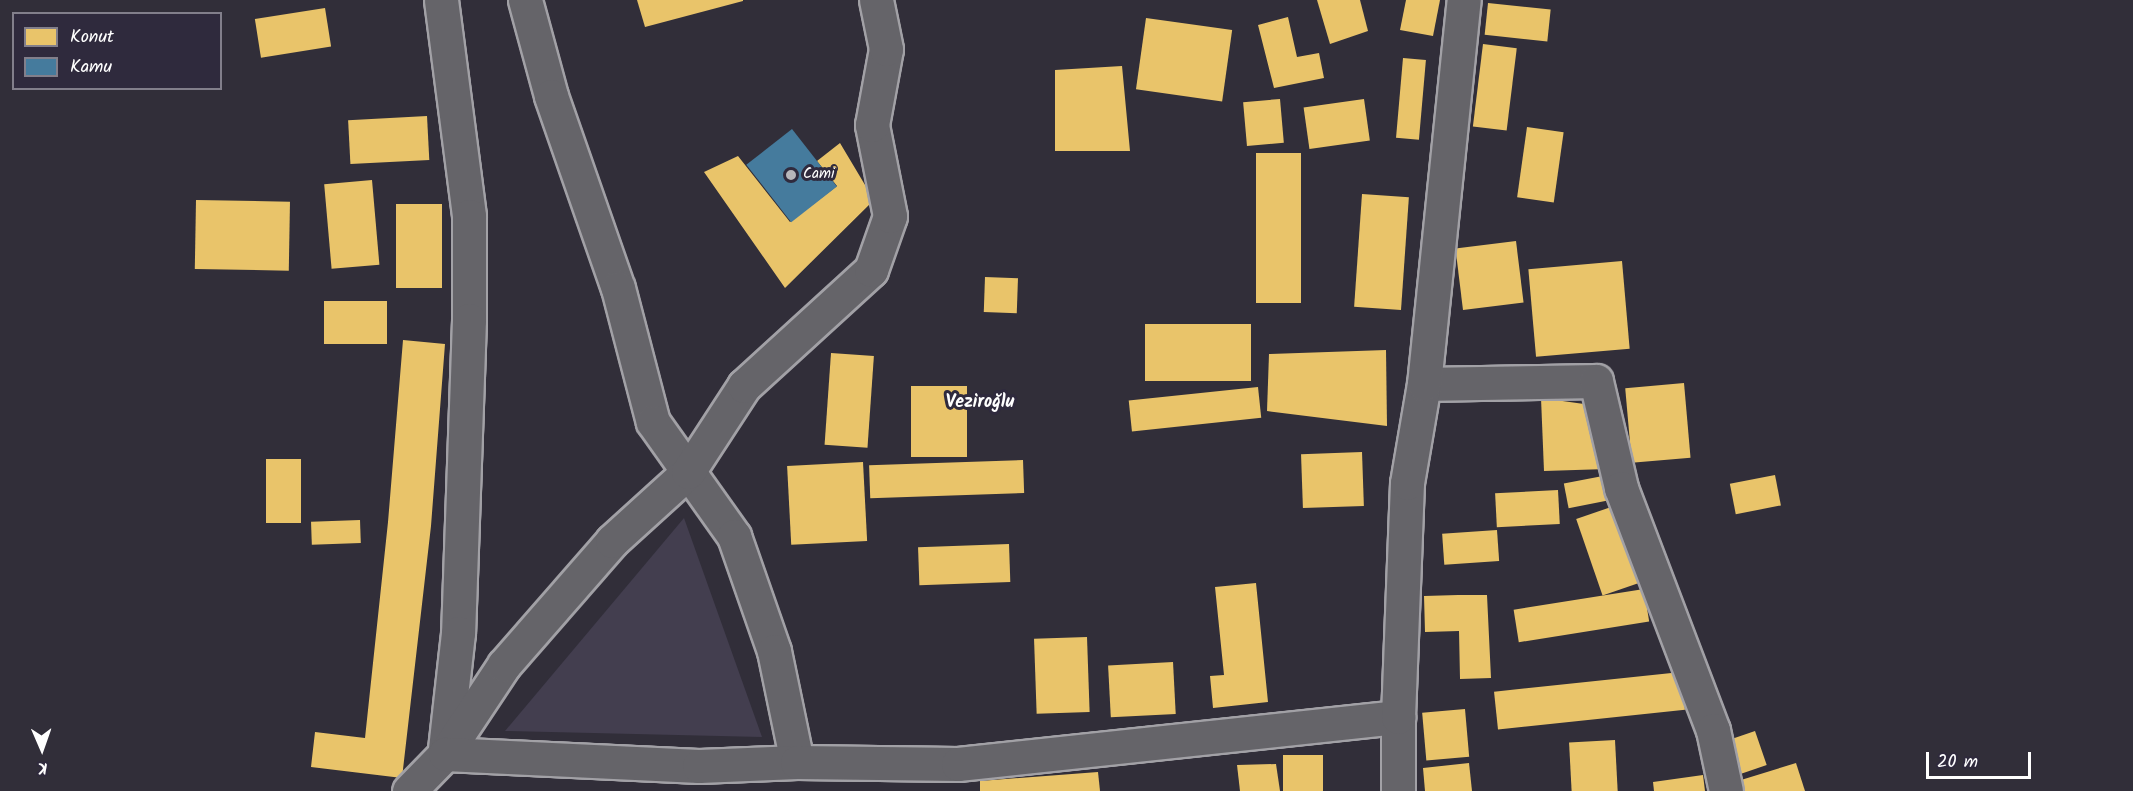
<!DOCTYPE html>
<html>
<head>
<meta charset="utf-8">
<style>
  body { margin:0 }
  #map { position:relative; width:2133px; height:791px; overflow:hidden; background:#312e39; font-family:Kalam,sans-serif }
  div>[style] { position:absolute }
  .green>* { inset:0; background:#433e4f }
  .homes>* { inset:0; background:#e9c46a; transform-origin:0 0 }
  .public>* { inset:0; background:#457b9d; transform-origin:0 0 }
  .roads { filter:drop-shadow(2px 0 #a2a1a6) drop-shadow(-2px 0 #a2a1a6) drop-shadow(0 2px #a2a1a6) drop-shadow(0 -2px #a2a1a6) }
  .minor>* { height:33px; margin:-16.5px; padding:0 16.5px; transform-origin:16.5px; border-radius:16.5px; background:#656469 }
  .dots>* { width:16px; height:16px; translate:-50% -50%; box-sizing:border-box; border:3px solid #2f2a3d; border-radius:50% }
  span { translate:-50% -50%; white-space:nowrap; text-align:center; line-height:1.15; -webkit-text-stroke:6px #2f2a3d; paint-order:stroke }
  .poi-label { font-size:15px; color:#fff }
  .left { translate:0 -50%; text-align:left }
  .quarter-label { font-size:18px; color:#fff; font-weight:700 }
  .legend { position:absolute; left:12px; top:12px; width:210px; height:78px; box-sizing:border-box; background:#2f2a3d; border:2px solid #827f8b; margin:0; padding:8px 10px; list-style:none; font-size:18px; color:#fff }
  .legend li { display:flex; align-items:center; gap:12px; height:30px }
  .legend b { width:30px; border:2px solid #827f8b }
  .north { position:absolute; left:12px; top:719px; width:60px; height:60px; -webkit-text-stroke:4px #2f2a3d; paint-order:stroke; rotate:178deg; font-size:16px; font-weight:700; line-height:24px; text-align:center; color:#fff }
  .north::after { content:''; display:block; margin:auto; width:21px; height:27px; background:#fff; clip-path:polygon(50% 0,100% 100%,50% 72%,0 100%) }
  .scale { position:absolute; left:1926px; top:752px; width:105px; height:27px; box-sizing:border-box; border:3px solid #fff; border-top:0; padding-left:8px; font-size:18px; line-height:21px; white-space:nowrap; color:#fff; -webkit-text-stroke:4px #2f2a3d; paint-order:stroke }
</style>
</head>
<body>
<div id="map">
  <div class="green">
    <div style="clip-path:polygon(684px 518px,762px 737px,505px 731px)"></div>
  </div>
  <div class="homes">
    <div style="clip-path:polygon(637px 0,743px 0,743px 1px,645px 27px)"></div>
    <div style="clip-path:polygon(1317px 0,1360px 0,1368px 31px,1330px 44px)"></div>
    <div style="clip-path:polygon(1406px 0,1440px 0,1433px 36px,1400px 30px)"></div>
    <div style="left:1488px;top:3px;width:63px;height:32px;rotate:6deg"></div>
    <div style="left:325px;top:8px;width:39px;height:71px;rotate:81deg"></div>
    <div style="clip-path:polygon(1288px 17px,1297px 57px,1319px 53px,1324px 78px,1274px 88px,1258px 25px)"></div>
    <div style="left:1146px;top:18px;width:87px;height:72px;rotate:8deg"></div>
    <div style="left:1483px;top:44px;width:34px;height:83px;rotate:7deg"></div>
    <div style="left:1403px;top:58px;width:23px;height:80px;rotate:5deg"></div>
    <div style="clip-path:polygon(1122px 66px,1130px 151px,1055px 151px,1055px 70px)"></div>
    <div style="left:1280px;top:99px;width:44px;height:37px;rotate:85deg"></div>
    <div style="left:1364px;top:99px;width:42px;height:61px;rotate:82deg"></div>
    <div style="left:427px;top:116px;width:44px;height:79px;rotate:87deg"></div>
    <div style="left:1527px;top:127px;width:37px;height:71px;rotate:8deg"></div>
    <div style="clip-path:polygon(840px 143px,874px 200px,785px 288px,704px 172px,738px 156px,790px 222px,837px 186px,817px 161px)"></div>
    <div style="left:1256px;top:153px;width:45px;height:150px"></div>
    <div style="left:372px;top:180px;width:85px;height:48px;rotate:85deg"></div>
    <div style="left:1362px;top:194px;width:47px;height:113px;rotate:4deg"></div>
    <div style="left:196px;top:200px;width:94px;height:69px;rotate:1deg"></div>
    <div style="left:442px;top:204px;width:84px;height:46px;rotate:90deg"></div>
    <div style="left:1516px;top:241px;width:62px;height:61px;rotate:83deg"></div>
    <div style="left:1622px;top:261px;width:88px;height:94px;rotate:85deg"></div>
    <div style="left:985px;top:277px;width:33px;height:35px;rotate:2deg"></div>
    <div style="left:324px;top:301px;width:63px;height:43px"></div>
    <div style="left:1145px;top:324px;width:106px;height:57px"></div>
    <div style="clip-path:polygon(403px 340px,445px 344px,431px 526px,402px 778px,311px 767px,315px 732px,365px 738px,388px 522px)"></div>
    <div style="clip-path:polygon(1386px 350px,1387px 426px,1267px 411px,1269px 354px)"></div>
    <div style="left:831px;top:353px;width:43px;height:92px;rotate:4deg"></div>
    <div style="left:1684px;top:383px;width:75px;height:59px;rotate:85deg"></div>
    <div style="left:911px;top:386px;width:56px;height:71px"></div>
    <div style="left:1258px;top:387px;width:31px;height:130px;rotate:84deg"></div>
    <div style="clip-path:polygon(1541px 398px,1584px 404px,1607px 469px,1544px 471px)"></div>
    <div style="left:1362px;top:452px;width:54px;height:61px;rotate:88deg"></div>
    <div style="left:266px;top:459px;width:35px;height:64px"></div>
    <div style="left:1023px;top:460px;width:33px;height:154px;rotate:88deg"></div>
    <div style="left:863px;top:462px;width:79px;height:76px;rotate:87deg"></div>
    <div style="left:1608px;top:475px;width:25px;height:45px;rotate:79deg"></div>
    <div style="left:1775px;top:475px;width:31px;height:46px;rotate:79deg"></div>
    <div style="left:1558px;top:490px;width:34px;height:63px;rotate:87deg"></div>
    <div style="left:1614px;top:506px;width:81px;height:40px;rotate:71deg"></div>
    <div style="left:360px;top:520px;width:23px;height:49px;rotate:88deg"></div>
    <div style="left:1497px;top:530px;width:31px;height:55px;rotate:86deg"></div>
    <div style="left:1009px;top:544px;width:38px;height:91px;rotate:88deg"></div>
    <div style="clip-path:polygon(1256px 583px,1268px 702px,1213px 708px,1210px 676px,1224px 675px,1215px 587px)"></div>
    <div style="left:1644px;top:589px;width:33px;height:132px;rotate:81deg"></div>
    <div style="clip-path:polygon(1458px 595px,1487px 595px,1491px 678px,1460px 679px,1459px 631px,1425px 632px,1424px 596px)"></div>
    <div style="left:1087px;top:637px;width:75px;height:53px;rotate:88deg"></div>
    <div style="left:1173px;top:662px;width:52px;height:65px;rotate:87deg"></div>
    <div style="left:1681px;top:672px;width:38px;height:188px;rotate:84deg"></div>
    <div style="left:1465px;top:709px;width:48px;height:43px;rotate:85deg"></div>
    <div style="left:1755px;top:731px;width:36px;height:27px;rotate:71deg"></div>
    <div style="left:1615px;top:740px;width:51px;height:46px;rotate:87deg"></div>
    <div style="left:1323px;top:755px;width:36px;height:40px;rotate:90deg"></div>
    <div style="clip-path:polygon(1469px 763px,1472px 791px,1425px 791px,1423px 768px)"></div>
    <div style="clip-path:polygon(1796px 763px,1805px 791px,1744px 791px,1741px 780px)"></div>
    <div style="clip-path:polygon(1276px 764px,1280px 791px,1240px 791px,1237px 765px)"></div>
    <div style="clip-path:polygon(1098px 772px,1100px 791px,980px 791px,980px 781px)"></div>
    <div style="clip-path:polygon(1703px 775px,1705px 791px,1654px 791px,1653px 782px)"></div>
  </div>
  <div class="public">
    <div style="left:792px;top:129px;width:73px;height:58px;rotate:52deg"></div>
  </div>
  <div class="roads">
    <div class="minor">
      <div style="left:441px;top:0;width:218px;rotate:82.6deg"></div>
      <div style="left:469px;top:216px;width:104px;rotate:90deg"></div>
      <div style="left:469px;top:320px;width:313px;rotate:92deg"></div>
      <div style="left:458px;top:633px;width:117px;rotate:96.4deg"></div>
      <div style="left:525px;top:0;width:99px;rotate:74.8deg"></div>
      <div style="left:551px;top:96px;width:203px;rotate:70.8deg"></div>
      <div style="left:618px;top:288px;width:138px;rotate:75.4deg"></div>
      <div style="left:653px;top:422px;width:140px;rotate:54.6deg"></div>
      <div style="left:734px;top:536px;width:122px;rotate:70.8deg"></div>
      <div style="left:774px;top:651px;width:113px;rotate:78.3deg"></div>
      <div style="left:1424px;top:384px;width:172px;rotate:-1deg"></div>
      <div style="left:1596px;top:381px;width:110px;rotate:76.8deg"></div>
      <div style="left:1621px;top:488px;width:259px;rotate:69.2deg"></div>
      <div style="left:1713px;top:730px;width:62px;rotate:78deg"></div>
      <div style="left:445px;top:754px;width:107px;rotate:-56.5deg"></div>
      <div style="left:504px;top:665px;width:164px;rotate:-48.9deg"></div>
      <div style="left:612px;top:541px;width:103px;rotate:-42.2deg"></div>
      <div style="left:688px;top:472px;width:103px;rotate:-56.9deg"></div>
      <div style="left:744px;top:386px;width:172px;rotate:-42.4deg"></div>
      <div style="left:871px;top:270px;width:57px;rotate:-70.6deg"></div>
      <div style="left:890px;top:216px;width:93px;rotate:-101.2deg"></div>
      <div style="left:872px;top:125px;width:77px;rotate:-79.6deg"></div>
      <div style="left:886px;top:49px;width:50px;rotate:-101.5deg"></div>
      <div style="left:409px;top:791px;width:52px;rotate:-45.8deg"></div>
      <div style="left:445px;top:754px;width:254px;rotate:2.7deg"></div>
      <div style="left:699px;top:766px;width:98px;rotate:-2.3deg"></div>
      <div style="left:797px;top:762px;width:161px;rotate:0.7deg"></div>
      <div style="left:958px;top:764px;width:443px;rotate:-6.1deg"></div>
      <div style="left:1398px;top:791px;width:74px;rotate:-90deg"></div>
      <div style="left:1398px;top:717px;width:234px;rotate:-87.8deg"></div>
      <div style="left:1407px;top:483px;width:100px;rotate:-80.3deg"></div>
      <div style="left:1424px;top:384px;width:386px;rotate:-84.1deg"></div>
    </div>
  </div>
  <div class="dots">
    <div style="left:791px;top:175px;background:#b7b6ba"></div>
  </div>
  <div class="poi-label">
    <span class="left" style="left:803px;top:175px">Cami</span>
  </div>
  <div class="quarter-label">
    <span style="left:980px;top:403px">Veziroğlu</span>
  </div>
  <ul class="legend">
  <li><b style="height:16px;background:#e9c46a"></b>Konut</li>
  <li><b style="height:16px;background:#457b9d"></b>Kamu</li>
  </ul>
  <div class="north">K</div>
  <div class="scale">20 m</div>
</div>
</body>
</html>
